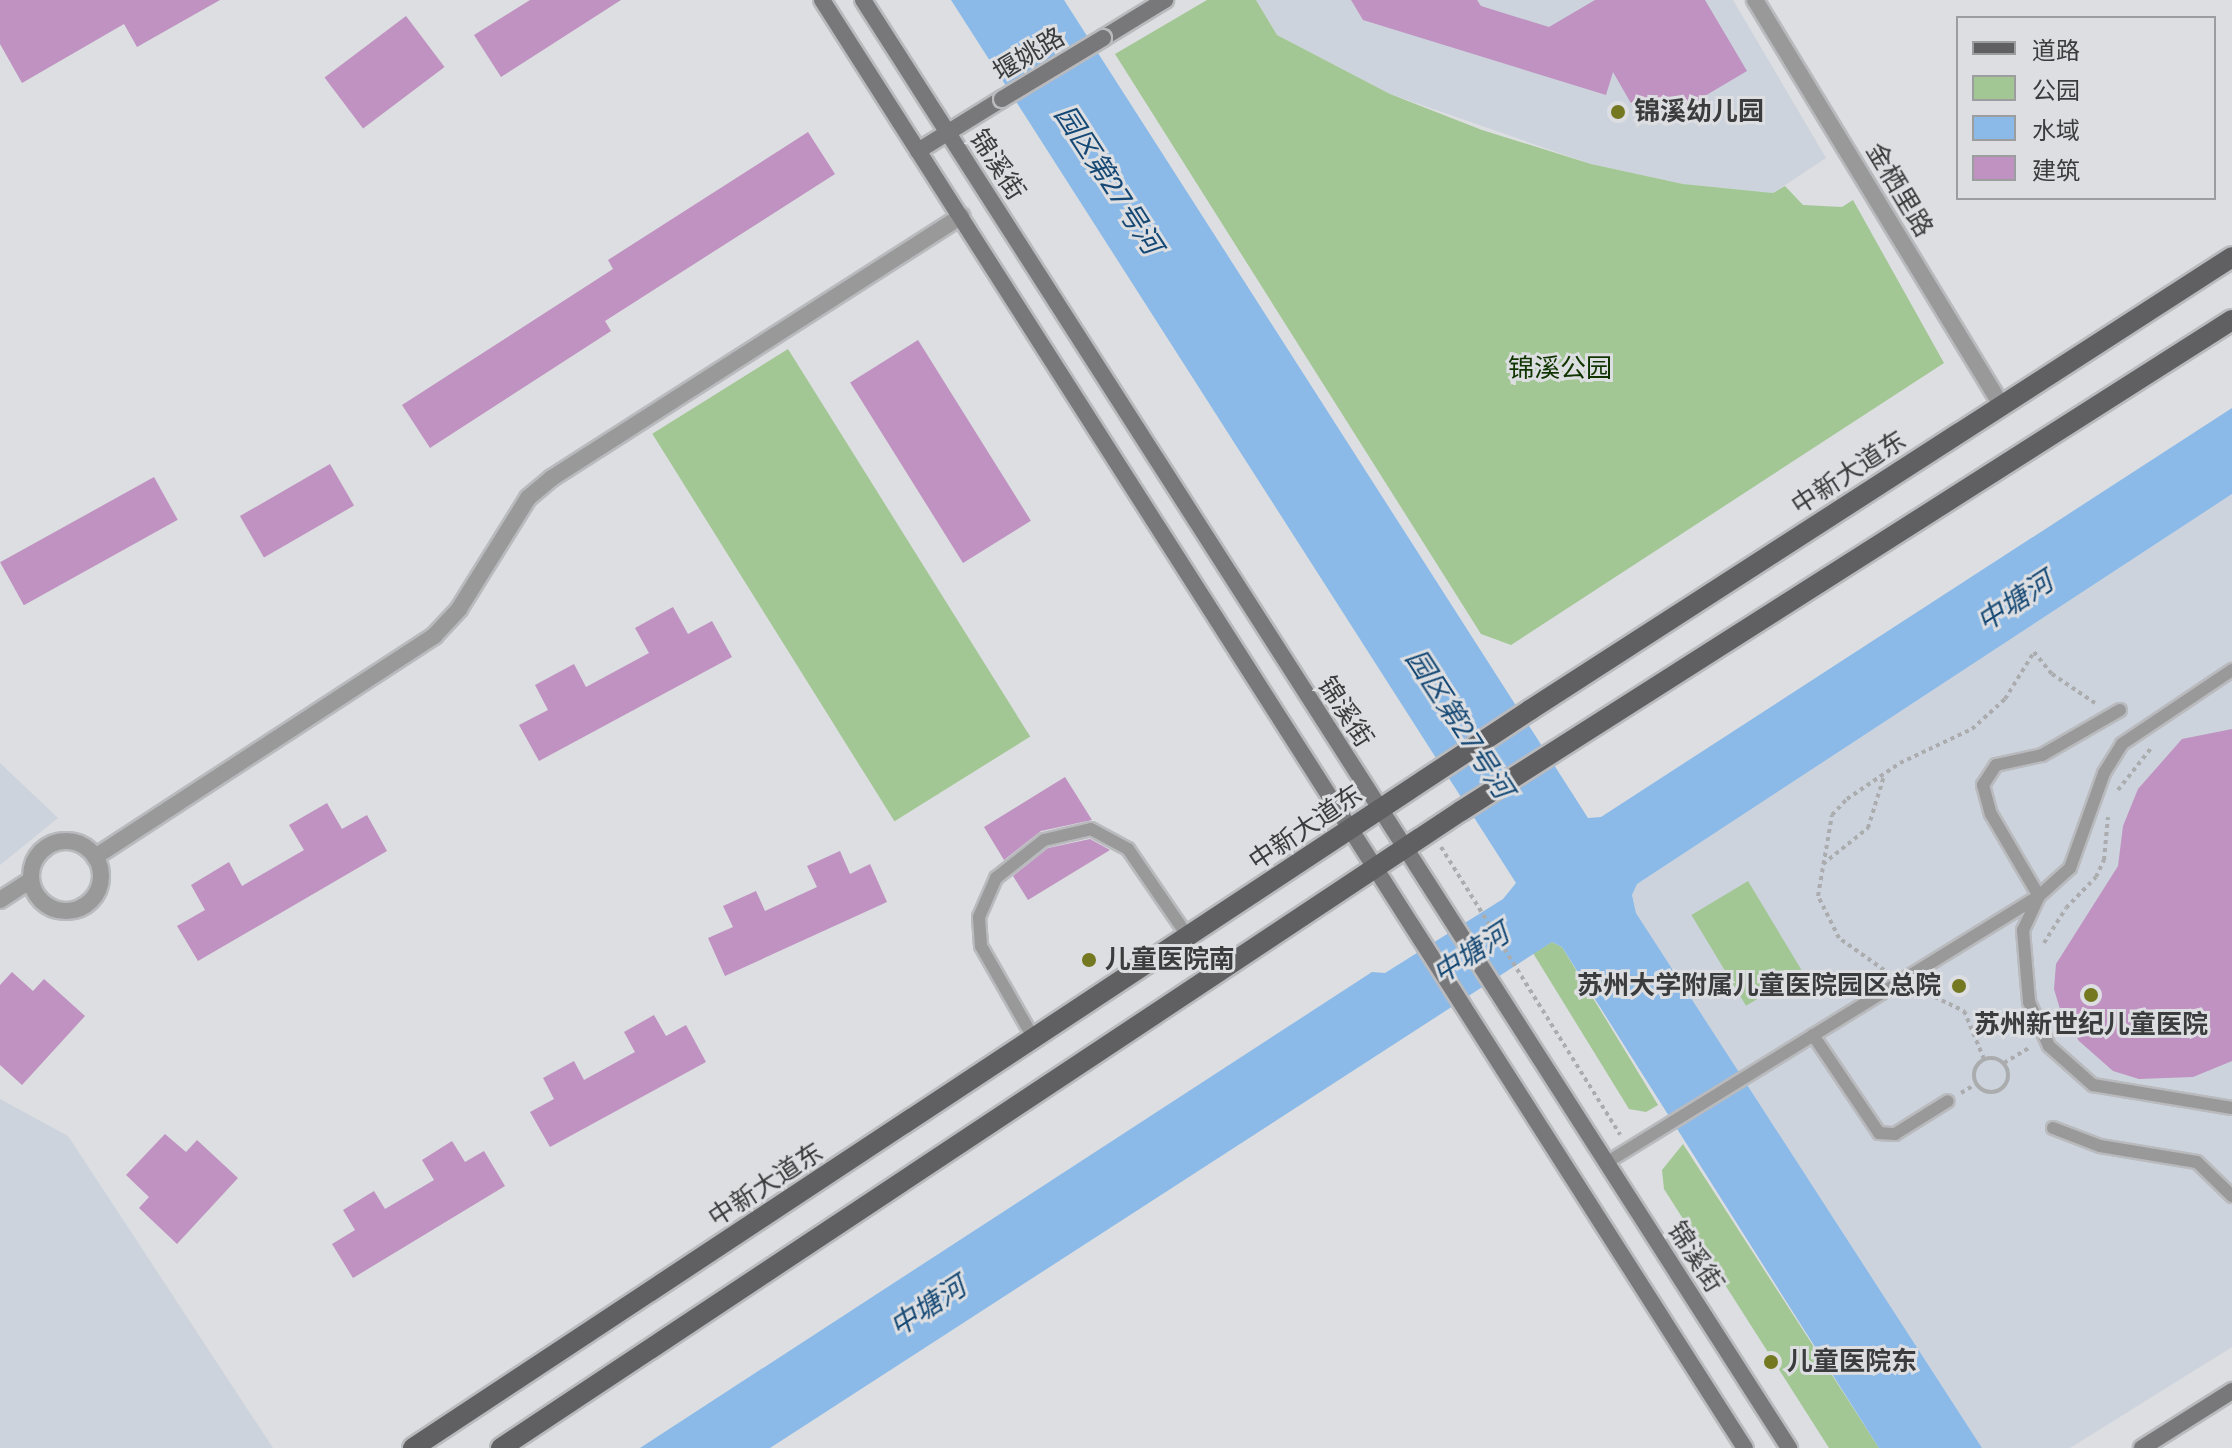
<!DOCTYPE html>
<html>
<head>
<meta charset="utf-8">
<style>
  body { margin:0 }
  #map { position:relative; width:2232px; height:1448px; overflow:hidden; background:#dcdee1; font-family:Roboto,"Noto Sans SC",sans-serif }
  div>[style] { position:absolute }
  .built>* { inset:0; background:#ccd3dc }
  .green>* { inset:0; background:#a2c794; transform-origin:0 0 }
  .water>* { inset:0; background:#8bbae9 }
  .building>* { inset:0; background:#bf92c1; transform-origin:0 0 }
  .path>* { height:4px; margin-top:-2px; transform-origin:0; background:repeating-linear-gradient(90deg,#aaacae 0 4px,transparent 0 8px) }
  .path>.ring { margin:-2px; padding:0; box-sizing:content-box; background:none; border:4px solid #aaacae; border-radius:50% }
  .roads { filter:drop-shadow(2px 0 #b9babd) drop-shadow(-2px 0 #b9babd) drop-shadow(0 2px #b9babd) drop-shadow(0 -2px #b9babd) }
  .lane>* { height:12px; margin:-6px; padding:0 6px; transform-origin:6px; border-radius:6px; background:#99999a }
  .street>* { height:16px; margin:-8px; padding:0 8px; transform-origin:8px; border-radius:8px; background:#99999a }
  .street>.ring { margin:-8px; padding:0; box-sizing:content-box; background:none; border:16px solid #99999a; border-radius:50% }
  .secondary>* { height:16px; margin:-8px; padding:0 8px; transform-origin:8px; border-radius:8px; background:#787779 }
  .primary>* { height:20px; margin:-10px; padding:0 10px; transform-origin:10px; border-radius:10px; background:#606062 }
  .bridges { filter:drop-shadow(2px 0 #b9babd) drop-shadow(-2px 0 #b9babd) drop-shadow(0 2px #b9babd) drop-shadow(0 -2px #b9babd) }
  .secondary-bridge>* { height:16px; margin:-8px; padding:0 8px; transform-origin:8px; border-radius:8px; background:#787779 }
  .dots>* { width:22px; height:22px; translate:-50% -50%; box-sizing:border-box; border:4px solid #dcdee1; border-radius:50% }
  span { translate:-50% -50%; white-space:nowrap; text-align:center; line-height:1.15; -webkit-text-stroke:6px #dcdee1; paint-order:stroke }
  .street-label { font-size:26px; color:#3b3c3d }
  .poi-label { font-size:26px; color:#3b3c3d; font-weight:700 }
  .left { translate:0 -50%; text-align:left }
  .right { translate:-100% -50%; text-align:right }
  .park-label { font-size:26px; color:#103400 }
  .water-label { font-size:28px; color:#154874; font-style:italic }
  .legend { position:absolute; left:1956px; top:16px; width:260px; height:184px; box-sizing:border-box; background:#dcdee1; border:2px solid #9c9d9f; margin:0; padding:10px 14px; list-style:none; font-size:24px; color:#3b3c3d }
  .legend li { display:flex; align-items:center; gap:16px; height:40px }
  .legend b { width:40px; border:2px solid #9c9d9f }
</style>
</head>
<body>
<div id="map">
  <div class="built">
    <div style="clip-path:polygon(1256px 0,1733px 0,1826px 158px,1773px 193px,1683px 184px,1591px 164px,1390px 94px,1277px 35px)"></div>
    <div style="clip-path:polygon(2232px 494px,2232px 1347px,2070px 1448px,1982px 1448px,1636px 913px,1632px 895px,1637px 884px)"></div>
    <div style="clip-path:polygon(0 763px,58px 818px,0 865px)"></div>
    <div style="clip-path:polygon(0 1099px,68px 1136px,273px 1448px,0 1448px)"></div>
  </div>
  <div class="green">
    <div style="clip-path:polygon(1207px 0,1256px 0,1277px 35px,1390px 94px,1482px 130px,1591px 164px,1683px 184px,1773px 193px,1785px 186px,1803px 205px,1842px 207px,1853px 200px,1944px 363px,1511px 645px,1481px 634px,1115px 54px)"></div>
    <div style="left:788px;top:349px;width:457px;height:160px;rotate:58deg"></div>
    <div style="left:1748px;top:881px;width:106px;height:66px;rotate:59deg"></div>
    <div style="clip-path:polygon(1552px 942px,1562px 947px,1658px 1105px,1646px 1112px,1629px 1109px,1533px 953px)"></div>
    <div style="clip-path:polygon(1683px 1144px,1879px 1448px,1829px 1448px,1664px 1189px,1662px 1170px)"></div>
  </div>
  <div class="water">
    <div style="clip-path:polygon(951px 0,1064px 0,1588px 818px,1601px 817px,2232px 408px,2232px 494px,1637px 884px,1632px 895px,1636px 913px,1982px 1448px,1879px 1448px,1562px 947px,1552px 942px,770px 1448px,640px 1448px,1372px 972px,1385px 973px,1503px 899px,1516px 883px)"></div>
  </div>
  <div class="building">
    <div style="clip-path:polygon(0 0,220px 0,137px 47px,124px 24px,22px 83px,0 44px)"></div>
    <div style="clip-path:polygon(530px 0,621px 0,501px 77px,474px 35px)"></div>
    <div style="clip-path:polygon(1351px 0,1477px 0,1481px 6px,1549px 27px,1595px 0,1705px 0,1747px 71px,1671px 116px,1632px 105px,1613px 72px,1606px 95px,1363px 20px)"></div>
    <div style="left:406px;top:16px;width:64px;height:102px;rotate:53deg"></div>
    <div style="clip-path:polygon(808px 132px,835px 174px,605px 321px,611px 331px,430px 448px,402px 405px,613px 269px,608px 260px)"></div>
    <div style="left:918px;top:340px;width:213px;height:80px;rotate:58deg"></div>
    <div style="left:330px;top:464px;width:48px;height:104px;rotate:60deg"></div>
    <div style="left:154px;top:477px;width:49px;height:176px;rotate:61deg"></div>
    <div style="clip-path:polygon(673px 607px,688px 634px,712px 621px,732px 657px,539px 761px,519px 725px,548px 710px,535px 685px,574px 664px,586px 687px,649px 653px,635px 628px)"></div>
    <div style="clip-path:polygon(2232px 729px,2232px 1061px,2193px 1077px,2139px 1079px,2113px 1071px,2079px 1041px,2062px 1016px,2054px 989px,2056px 964px,2118px 866px,2123px 826px,2138px 789px,2182px 739px)"></div>
    <div style="clip-path:polygon(1065px 777px,1092px 820px,1041px 831px,1004px 860px,984px 827px)"></div>
    <div style="clip-path:polygon(327px 803px,342px 829px,367px 815px,387px 851px,198px 961px,177px 926px,205px 910px,191px 885px,229px 862px,242px 886px,304px 850px,289px 825px)"></div>
    <div style="clip-path:polygon(1090px 839px,1110px 850px,1028px 900px,1013px 876px,1048px 848px)"></div>
    <div style="clip-path:polygon(840px 851px,850px 874px,870px 864px,887px 902px,725px 976px,708px 938px,733px 927px,723px 906px,756px 891px,765px 911px,817px 887px,807px 866px)"></div>
    <div style="clip-path:polygon(12px 972px,33px 991px,44px 979px,85px 1016px,22px 1085px,0 1065px,0 985px)"></div>
    <div style="clip-path:polygon(654px 1015px,666px 1036px,686px 1025px,706px 1062px,550px 1147px,530px 1112px,554px 1099px,543px 1078px,574px 1061px,584px 1080px,635px 1052px,624px 1032px)"></div>
    <div style="clip-path:polygon(165px 1134px,186px 1152px,197px 1140px,238px 1178px,177px 1244px,139px 1208px,149px 1197px,126px 1175px)"></div>
    <div style="clip-path:polygon(452px 1141px,465px 1162px,484px 1151px,505px 1186px,353px 1278px,332px 1244px,355px 1230px,343px 1210px,374px 1191px,385px 1209px,434px 1180px,422px 1160px)"></div>
  </div>
  <div class="path">
    <div style="left:2118px;top:790px;width:55px;rotate:-51.7deg"></div>
    <div style="left:1441px;top:847px;width:339px;rotate:58.1deg"></div>
    <div style="left:1823px;top:864px;width:58px;rotate:-38.7deg"></div>
    <div style="left:1868px;top:828px;width:54px;rotate:-72.9deg"></div>
    <div style="left:2044px;top:943px;width:41px;rotate:-57.8deg"></div>
    <div style="left:2066px;top:908px;width:43px;rotate:-45.9deg"></div>
    <div style="left:2096px;top:877px;width:19px;rotate:-65deg"></div>
    <div style="left:2104px;top:860px;width:43px;rotate:-84.7deg"></div>
    <div style="left:1884px;top:970px;width:55px;rotate:-144.6deg"></div>
    <div style="left:1839px;top:938px;width:47px;rotate:-116.6deg"></div>
    <div style="left:1818px;top:896px;width:82px;rotate:-80.2deg"></div>
    <div style="left:1832px;top:815px;width:22px;rotate:-47deg"></div>
    <div style="left:1847px;top:799px;width:64px;rotate:-34.2deg"></div>
    <div style="left:1900px;top:763px;width:80px;rotate:-25.3deg"></div>
    <div style="left:1972px;top:729px;width:45px;rotate:-42.3deg"></div>
    <div style="left:2005px;top:699px;width:55px;rotate:-58.3deg"></div>
    <div style="left:2034px;top:652px;width:28px;rotate:51deg"></div>
    <div style="left:2052px;top:674px;width:52px;rotate:34deg"></div>
    <div style="left:1920px;top:990px;width:49px;rotate:25.5deg"></div>
    <div style="left:1964px;top:1011px;width:52px;rotate:67.4deg"></div>
    <div class="ring" style="left:1974px;top:1058px;width:30px;height:30px"></div>
    <div style="left:2004px;top:1063px;width:29px;rotate:-31deg"></div>
    <div style="left:1961px;top:1093px;width:17px;rotate:-31deg"></div>
  </div>
  <div class="roads">
    <div class="lane">
      <div style="left:2120px;top:710px;width:90px;rotate:150deg"></div>
      <div style="left:2042px;top:755px;width:47px;rotate:167.7deg"></div>
      <div style="left:1996px;top:765px;width:24px;rotate:123deg"></div>
      <div style="left:1983px;top:785px;width:30px;rotate:75deg"></div>
      <div style="left:1991px;top:814px;width:95px;rotate:59.7deg"></div>
      <div style="left:2039px;top:896px;width:38px;rotate:115deg"></div>
      <div style="left:2023px;top:930px;width:72px;rotate:85.2deg"></div>
      <div style="left:2029px;top:1002px;width:48px;rotate:65.6deg"></div>
      <div style="left:2049px;top:1046px;width:59px;rotate:41.6deg"></div>
      <div style="left:2093px;top:1085px;width:141px;rotate:9.4deg"></div>
      <div style="left:1813px;top:1035px;width:118px;rotate:56deg"></div>
      <div style="left:1879px;top:1133px;width:16px;rotate:4deg"></div>
      <div style="left:1895px;top:1134px;width:62px;rotate:-31.9deg"></div>
      <div style="left:1034px;top:1039px;width:107px;rotate:-119.7deg"></div>
      <div style="left:981px;top:946px;width:29px;rotate:-94deg"></div>
      <div style="left:979px;top:917px;width:43px;rotate:-66.4deg"></div>
      <div style="left:996px;top:878px;width:61px;rotate:-38.4deg"></div>
      <div style="left:1044px;top:840px;width:48px;rotate:-13.2deg"></div>
      <div style="left:1091px;top:829px;width:42px;rotate:28.4deg"></div>
      <div style="left:1128px;top:849px;width:108px;rotate:55.6deg"></div>
      <div style="left:2053px;top:1128px;width:50px;rotate:21deg"></div>
      <div style="left:2100px;top:1146px;width:98px;rotate:9.4deg"></div>
      <div style="left:2197px;top:1162px;width:49px;rotate:44.2deg"></div>
      <div style="left:1606px;top:1163px;width:509px;rotate:-31.66deg"></div>
      <div style="left:2039px;top:896px;width:42px;rotate:-42.1deg"></div>
      <div style="left:2070px;top:868px;width:101px;rotate:-70.3deg"></div>
      <div style="left:2104px;top:773px;width:34px;rotate:-58deg"></div>
      <div style="left:2122px;top:744px;width:133px;rotate:-33.9deg"></div>
    </div>
    <div class="street">
      <div style="left:1755px;top:0;width:475px;rotate:58.7deg"></div>
      <div class="ring" style="left:31px;top:841px;width:54px;height:54px"></div>
      <div style="left:95px;top:857px;width:405px;rotate:-33.1deg"></div>
      <div style="left:434px;top:636px;width:37px;rotate:-47deg"></div>
      <div style="left:459px;top:609px;width:131px;rotate:-58.1deg"></div>
      <div style="left:528px;top:498px;width:31px;rotate:-40deg"></div>
      <div style="left:552px;top:478px;width:486px;rotate:-32.6deg"></div>
      <div style="left:0;top:900px;width:37px;rotate:-33deg"></div>
    </div>
    <div class="secondary">
      <div style="left:822px;top:0;width:1717px;rotate:57.49deg"></div>
      <div style="left:863px;top:0;width:1719px;rotate:57.4deg"></div>
      <div style="left:1103px;top:38px;width:73px;rotate:-31.5deg"></div>
      <div style="left:918px;top:151px;width:99px;rotate:-31.8deg"></div>
      <div style="left:2142px;top:1448px;width:107px;rotate:-32.3deg"></div>
    </div>
    <div class="primary">
      <div style="left:413px;top:1448px;width:1339px;rotate:-33.45deg"></div>
      <div style="left:1530px;top:710px;width:835px;rotate:-32.83deg"></div>
      <div style="left:501px;top:1448px;width:1152px;rotate:-33.57deg"></div>
      <div style="left:1461px;top:811px;width:914px;rotate:-32.49deg"></div>
    </div>
  </div>
  <div class="bridges">
    <div class="secondary-bridge">
      <div style="left:1002px;top:99px;width:118px;rotate:-31.1deg"></div>
    </div>
  </div>
  <div class="dots">
    <div style="left:1618px;top:112px;background:#737821"></div>
    <div style="left:1089px;top:960px;background:#737821"></div>
    <div style="left:1959px;top:986px;background:#737821"></div>
    <div style="left:2091px;top:995px;background:#737821"></div>
    <div style="left:1771px;top:1362px;background:#737821"></div>
  </div>
  <div class="street-label">
    <span style="left:1029px;top:55px;rotate:-31deg">堰姚路</span>
    <span style="left:997px;top:165px;rotate:57deg">锦溪街</span>
    <span style="left:1899px;top:190px;rotate:59deg">金栖里路</span>
    <span style="left:1849px;top:473px;rotate:-33deg">中新大道东</span>
    <span style="left:1345px;top:712px;rotate:57deg">锦溪街</span>
    <span style="left:1306px;top:828px;rotate:-34deg">中新大道东</span>
    <span style="left:766px;top:1185px;rotate:-33deg">中新大道东</span>
    <span style="left:1695px;top:1257px;rotate:57deg">锦溪街</span>
  </div>
  <div class="poi-label">
    <span class="left" style="left:1634px;top:112px">锦溪幼儿园</span>
    <span class="left" style="left:1105px;top:960px">儿童医院南</span>
    <span class="right" style="left:1941px;top:986px">苏州大学附属儿童医院园区总院</span>
    <span style="left:2091px;top:1025px">苏州新世纪儿童医院</span>
    <span class="left" style="left:1787px;top:1362px">儿童医院东</span>
  </div>
  <div class="park-label">
    <span style="left:1560px;top:369px">锦溪公园</span>
  </div>
  <div class="water-label">
    <span style="left:1108px;top:180px;rotate:57deg">园区第27号河</span>
    <span style="left:2015px;top:602px;rotate:-33deg">中塘河</span>
    <span style="left:1459px;top:724px;rotate:57deg">园区第27号河</span>
    <span style="left:1471px;top:954px;rotate:-33deg">中塘河</span>
    <span style="left:928px;top:1307px;rotate:-33deg">中塘河</span>
  </div>
  <ul class="legend">
  <li><b style="height:10px;background:#606062"></b>道路</li>
  <li><b style="height:22px;background:#a2c794"></b>公园</li>
  <li><b style="height:22px;background:#8bbae9"></b>水域</li>
  <li><b style="height:22px;background:#bf92c1"></b>建筑</li>
  </ul>
</div>
</body>
</html>
